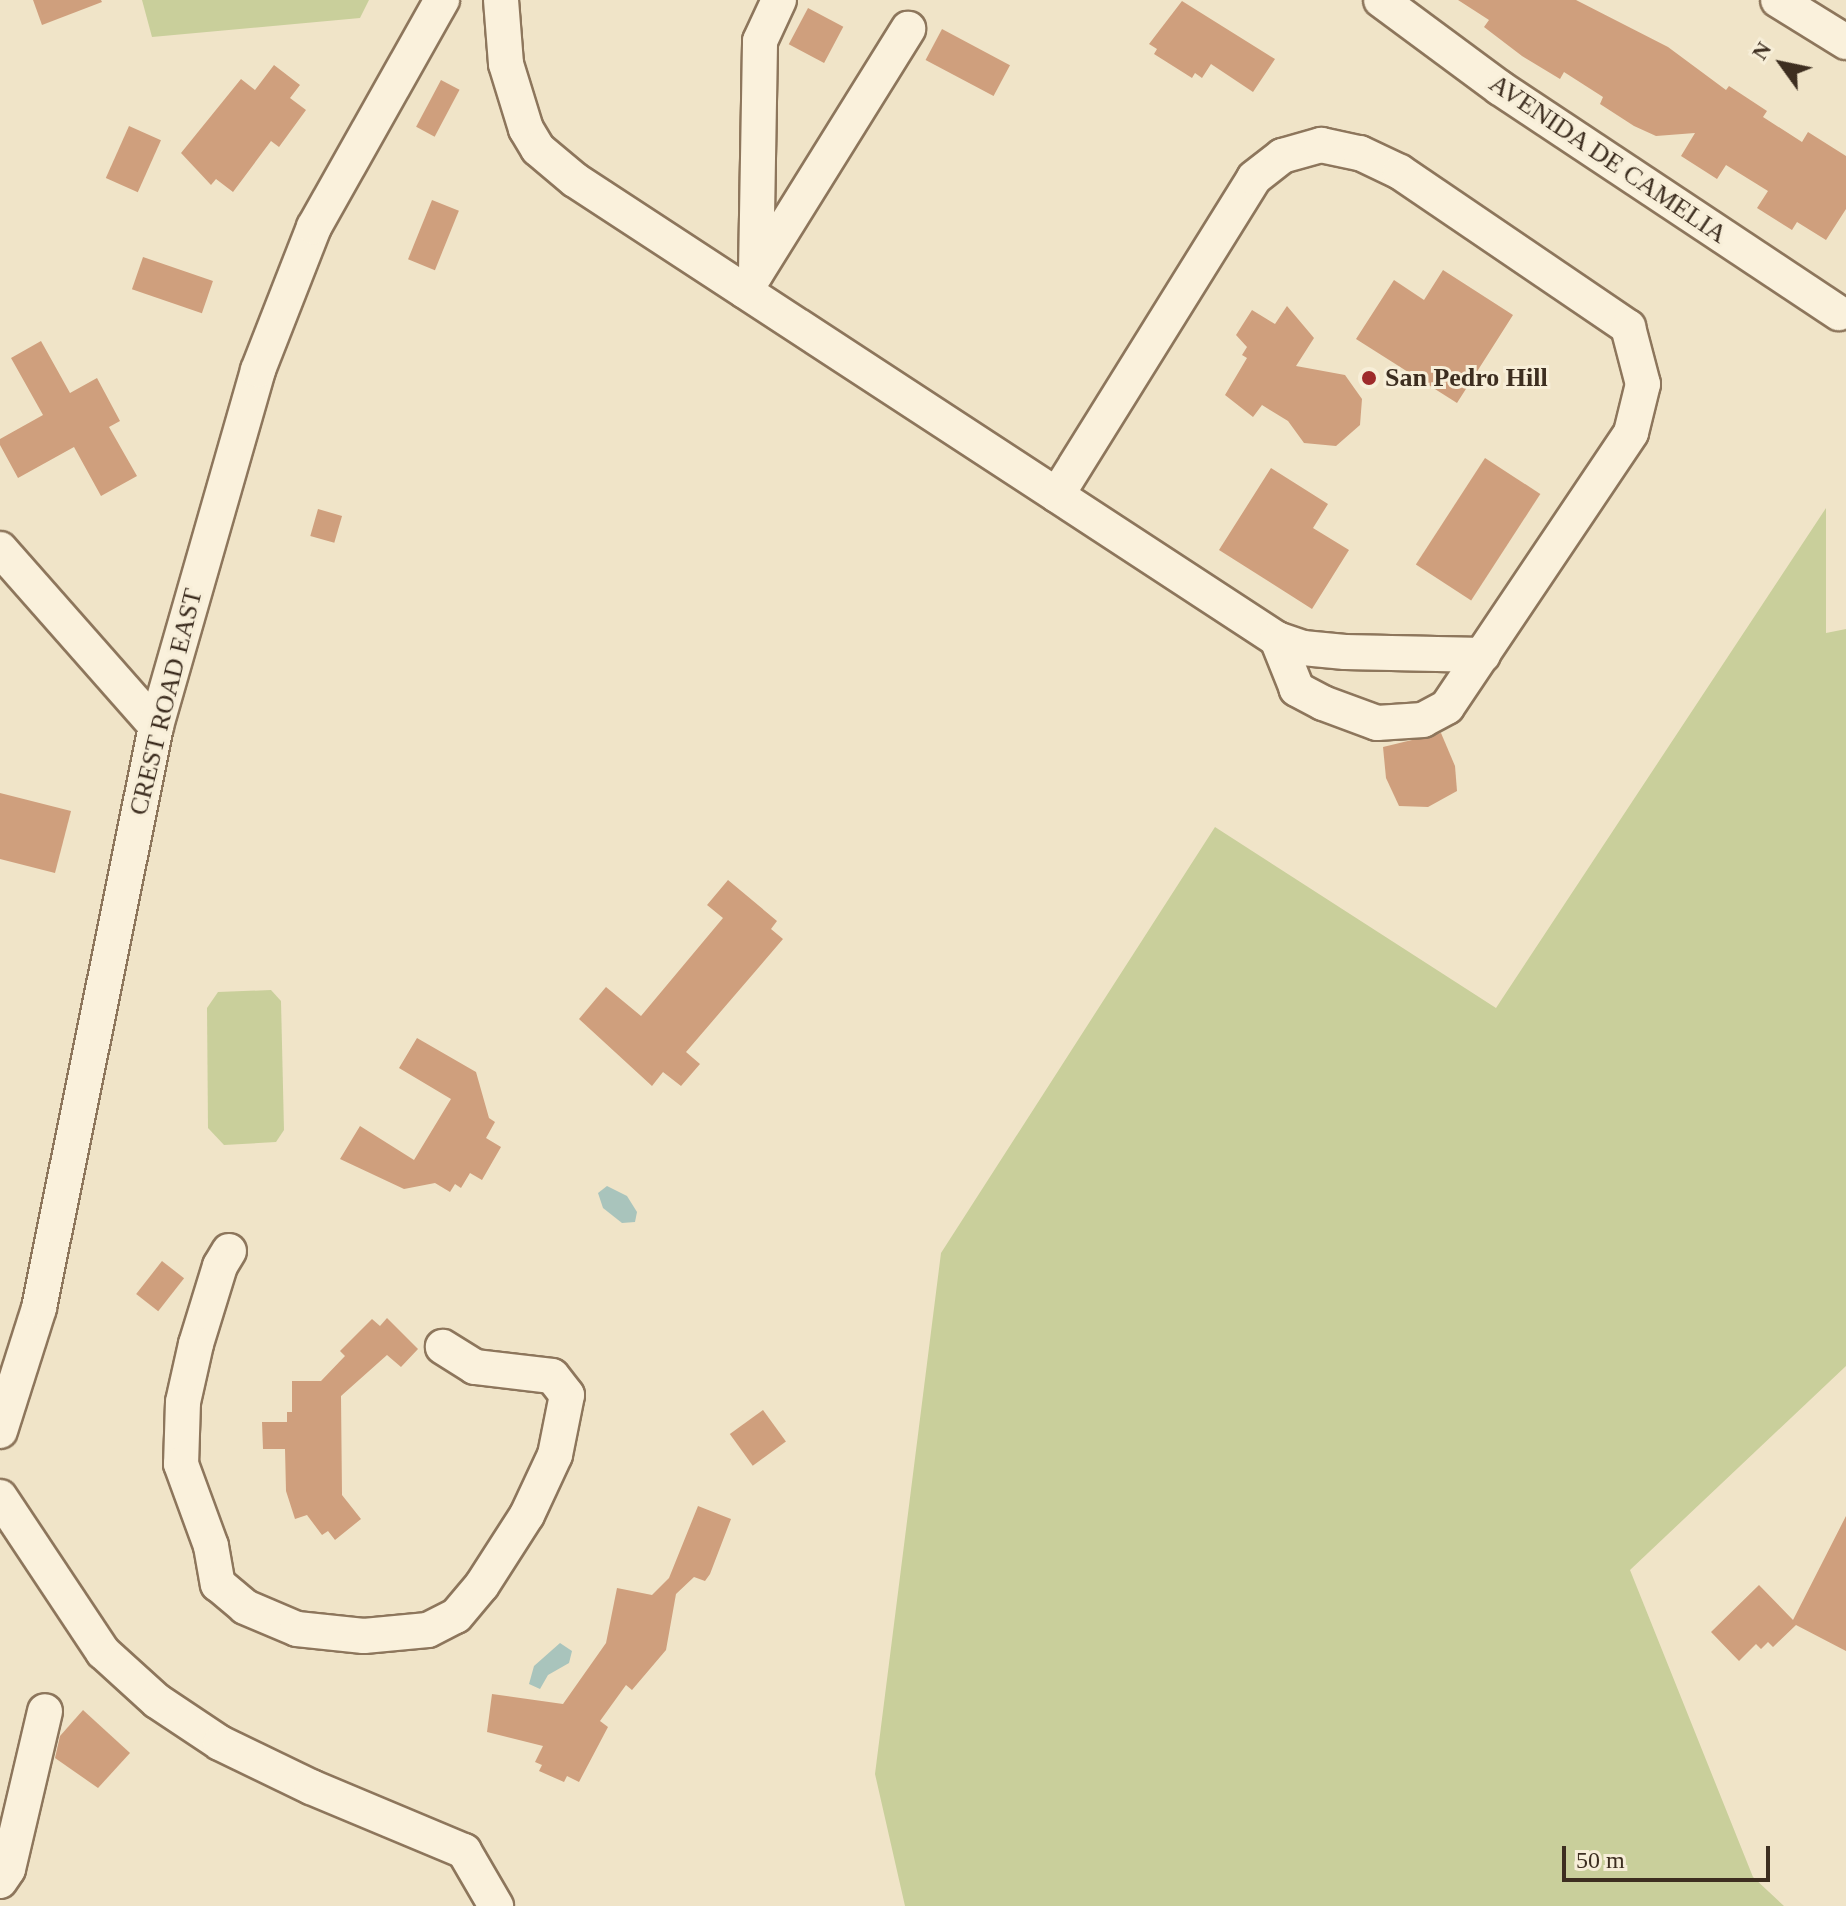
<!DOCTYPE html>
<html>
<head>
<meta charset="utf-8">
<style>
  body { margin:0 }
  #map { position:relative; width:1846px; height:1906px; overflow:hidden; background:#f0e4c8; font-family:"Times New Roman",serif }
  div>[style] { position:absolute }
  .green>* { inset:0; background:#c9cf9b }
  .water>* { inset:0; background:#a9c4bc }
  .building>* { inset:0; background:#cf9f7d; transform-origin:0 0 }
  .roads { filter:drop-shadow(2px 0 #8d765c) drop-shadow(-2px 0 #8d765c) drop-shadow(0 2px #8d765c) drop-shadow(0 -2px #8d765c) }
  .minor>* { height:34px; margin:-17px; padding:0 17px; transform-origin:17px; border-radius:17px; background:#faf1dc }
  .dots>* { width:22px; height:22px; translate:-50% -50%; box-sizing:border-box; border:4px solid #f7eed8; border-radius:50% }
  span { translate:-50% -50%; white-space:nowrap; text-align:center; line-height:1.15; -webkit-text-stroke:6px #f7eed8; paint-order:stroke }
  .street-label { font-size:26px; color:#3d2e20 }
  .poi-label { font-size:26px; color:#3d2e20; font-weight:700 }
  .left { translate:0 -50%; text-align:left }
  .north { position:absolute; left:1742px; top:24px; width:80px; height:80px; -webkit-text-stroke:6px #f7eed8; paint-order:stroke; rotate:303deg; font-size:22px; font-weight:700; line-height:32px; text-align:center; color:#3d2e20 }
  .north::after { content:''; display:block; margin:auto; width:28px; height:36px; background:#3d2e20; clip-path:polygon(50% 0,100% 100%,50% 72%,0 100%) }
  .scale { position:absolute; left:1562px; top:1846px; width:208px; height:36px; box-sizing:border-box; border:4px solid #3d2e20; border-top:0; padding-left:10px; font-size:24px; line-height:28px; white-space:nowrap; color:#3d2e20; -webkit-text-stroke:6px #f7eed8; paint-order:stroke }
</style>
</head>
<body>
<div id="map">
  <div class="green">
    <div style="clip-path:polygon(142px 0,369px 0,360px 18px,152px 37px)"></div>
    <div style="clip-path:polygon(1826px 508px,1826px 633px,1846px 629px,1846px 1366px,1630px 1570px,1753px 1877px,1784px 1906px,905px 1906px,875px 1774px,941px 1253px,1215px 827px,1496px 1008px)"></div>
    <div style="clip-path:polygon(271px 990px,281px 1001px,284px 1130px,276px 1142px,224px 1145px,208px 1128px,207px 1008px,218px 992px)"></div>
  </div>
  <div class="water">
    <div style="clip-path:polygon(607px 1186px,627px 1196px,637px 1212px,635px 1222px,622px 1223px,603px 1208px,598px 1193px)"></div>
    <div style="clip-path:polygon(560px 1643px,572px 1651px,569px 1663px,548px 1675px,540px 1689px,529px 1684px,534px 1666px)"></div>
  </div>
  <div class="building">
    <div style="clip-path:polygon(33px 0,101px 0,102px 2px,42px 25px)"></div>
    <div style="clip-path:polygon(1458px 0,1576px 0,1668px 47px,1726px 90px,1729px 86px,1767px 111px,1763px 117px,1802px 142px,1808px 132px,1846px 156px,1846px 209px,1826px 240px,1797px 222px,1792px 230px,1757px 208px,1768px 191px,1726px 165px,1717px 179px,1681px 156px,1695px 133px,1656px 136px,1634px 126px,1600px 104px,1603px 97px,1564px 72px,1560px 79px,1522px 56px,1484px 27px,1489px 20px)"></div>
    <div style="clip-path:polygon(1182px 1px,1275px 59px,1253px 92px,1211px 64px,1202px 78px,1195px 73px,1192px 78px,1154px 54px,1157px 49px,1149px 44px)"></div>
    <div style="left:808px;top:8px;width:40px;height:41px;rotate:28deg"></div>
    <div style="left:942px;top:29px;width:77px;height:35px;rotate:28deg"></div>
    <div style="clip-path:polygon(274px 65px,300px 85px,290px 98px,306px 110px,279px 147px,271px 141px,233px 192px,216px 179px,211px 185px,181px 153px,241px 79px,255px 90px)"></div>
    <div style="left:441px;top:80px;width:21px;height:53px;rotate:28deg"></div>
    <div style="left:129px;top:126px;width:35px;height:57px;rotate:24deg"></div>
    <div style="left:432px;top:200px;width:29px;height:64px;rotate:22deg"></div>
    <div style="left:143px;top:257px;width:74px;height:34px;rotate:19deg"></div>
    <div style="clip-path:polygon(1443px 270px,1513px 315px,1457px 403px,1356px 339px,1394px 280px,1424px 300px)"></div>
    <div style="clip-path:polygon(1287px 306px,1314px 338px,1296px 366px,1345px 375px,1362px 399px,1360px 425px,1336px 446px,1304px 443px,1288px 421px,1262px 405px,1253px 417px,1225px 395px,1247px 358px,1242px 355px,1247px 347px,1236px 335px,1252px 310px,1275px 324px)"></div>
    <div style="clip-path:polygon(41px 341px,70px 393px,97px 378px,120px 421px,109px 427px,137px 476px,101px 496px,74px 447px,18px 478px,0 445px,0 439px,43px 415px,11px 358px)"></div>
    <div style="left:1485px;top:458px;width:66px;height:127px;rotate:33deg"></div>
    <div style="clip-path:polygon(1271px 468px,1328px 504px,1313px 528px,1349px 550px,1312px 609px,1219px 550px)"></div>
    <div style="left:318px;top:509px;width:25px;height:28px;rotate:16deg"></div>
    <div style="clip-path:polygon(1441px 733px,1455px 766px,1457px 791px,1428px 807px,1399px 806px,1386px 778px,1383px 747px)"></div>
    <div style="clip-path:polygon(0 793px,71px 811px,55px 873px,0 859px)"></div>
    <div style="clip-path:polygon(728px 880px,777px 921px,771px 929px,783px 939px,686px 1052px,700px 1064px,681px 1086px,663px 1072px,652px 1086px,579px 1019px,606px 987px,641px 1016px,723px 918px,707px 905px)"></div>
    <div style="clip-path:polygon(417px 1038px,476px 1072px,489px 1118px,495px 1122px,486px 1138px,501px 1147px,482px 1180px,470px 1173px,461px 1188px,455px 1184px,450px 1192px,435px 1183px,404px 1189px,340px 1159px,360px 1126px,414px 1160px,451px 1099px,399px 1068px)"></div>
    <div style="left:162px;top:1261px;width:28px;height:42px;rotate:38deg"></div>
    <div style="clip-path:polygon(387px 1318px,418px 1349px,401px 1367px,387px 1355px,341px 1396px,342px 1495px,361px 1519px,335px 1540px,328px 1531px,322px 1535px,307px 1515px,295px 1519px,286px 1491px,285px 1449px,263px 1449px,262px 1422px,287px 1422px,287px 1412px,292px 1412px,292px 1381px,321px 1381px,345px 1356px,340px 1351px,372px 1319px,380px 1326px)"></div>
    <div style="left:763px;top:1410px;width:39px;height:41px;rotate:54deg"></div>
    <div style="clip-path:polygon(698px 1506px,731px 1519px,710px 1574px,705px 1581px,694px 1577px,676px 1594px,666px 1650px,632px 1690px,626px 1685px,600px 1721px,608px 1727px,579px 1782px,567px 1776px,564px 1782px,539px 1771px,542px 1765px,535px 1762px,543px 1746px,487px 1732px,492px 1694px,563px 1704px,606px 1643px,617px 1588px,652px 1595px,669px 1578px)"></div>
    <div style="clip-path:polygon(1846px 1516px,1846px 1651px,1796px 1625px,1773px 1647px,1768px 1642px,1761px 1649px,1756px 1644px,1739px 1661px,1711px 1632px,1759px 1585px,1793px 1620px)"></div>
    <div style="clip-path:polygon(83px 1710px,130px 1753px,98px 1788px,55px 1758px,60px 1736px)"></div>
  </div>
  <div class="roads">
    <div class="minor">
      <div style="left:501px;top:0;width:64px;rotate:85.5deg"></div>
      <div style="left:506px;top:64px;width:68px;rotate:72.9deg"></div>
      <div style="left:526px;top:129px;width:23px;rotate:59deg"></div>
      <div style="left:538px;top:149px;width:48px;rotate:40deg"></div>
      <div style="left:575px;top:180px;width:839px;rotate:33.18deg"></div>
      <div style="left:1277px;top:639px;width:28px;rotate:19deg"></div>
      <div style="left:1303px;top:648px;width:42px;rotate:5.4deg"></div>
      <div style="left:1345px;top:652px;width:138px;rotate:1.2deg"></div>
      <div style="left:1381px;top:0;width:148px;rotate:36.5deg"></div>
      <div style="left:1500px;top:88px;width:407px;rotate:33.6deg"></div>
      <div style="left:1778px;top:0;width:80px;rotate:31.7deg"></div>
      <div style="left:756px;top:273px;width:232px;rotate:-89deg"></div>
      <div style="left:760px;top:41px;width:45px;rotate:-65.1deg"></div>
      <div style="left:745px;top:291px;width:309px;rotate:-58.1deg"></div>
      <div style="left:1057px;top:495px;width:373px;rotate:-58.1deg"></div>
      <div style="left:1254px;top:178px;width:36px;rotate:-38deg"></div>
      <div style="left:1282px;top:156px;width:41px;rotate:-15.8deg"></div>
      <div style="left:1321px;top:145px;width:40px;rotate:12deg"></div>
      <div style="left:1360px;top:153px;width:44px;rotate:25.4deg"></div>
      <div style="left:1400px;top:172px;width:276px;rotate:34.2deg"></div>
      <div style="left:1628px;top:327px;width:59px;rotate:75.3deg"></div>
      <div style="left:1643px;top:384px;width:50px;rotate:103.8deg"></div>
      <div style="left:1631px;top:433px;width:330px;rotate:123.9deg"></div>
      <div style="left:1447px;top:707px;width:27px;rotate:152deg"></div>
      <div style="left:1423px;top:720px;width:46px;rotate:176.3deg"></div>
      <div style="left:1377px;top:723px;width:58px;rotate:-159.7deg"></div>
      <div style="left:1323px;top:703px;width:30px;rotate:-152deg"></div>
      <div style="left:1297px;top:689px;width:54px;rotate:-111.8deg"></div>
      <div style="left:0;top:549px;width:236px;rotate:48.6deg"></div>
      <div style="left:229px;top:1251px;width:17px;rotate:121deg"></div>
      <div style="left:220px;top:1266px;width:82px;rotate:107.1deg"></div>
      <div style="left:196px;top:1344px;width:59px;rotate:102.6deg"></div>
      <div style="left:183px;top:1402px;width:62px;rotate:91.8deg"></div>
      <div style="left:181px;top:1464px;width:87px;rotate:69.9deg"></div>
      <div style="left:211px;top:1546px;width:39px;rotate:80deg"></div>
      <div style="left:218px;top:1584px;width:35px;rotate:40deg"></div>
      <div style="left:245px;top:1607px;width:56px;rotate:22.9deg"></div>
      <div style="left:297px;top:1629px;width:67px;rotate:6deg"></div>
      <div style="left:364px;top:1636px;width:64px;rotate:-5.4deg"></div>
      <div style="left:428px;top:1630px;width:31px;rotate:-27deg"></div>
      <div style="left:456px;top:1616px;width:40px;rotate:-50deg"></div>
      <div style="left:482px;top:1585px;width:83px;rotate:-57.3deg"></div>
      <div style="left:527px;top:1515px;width:66px;rotate:-65deg"></div>
      <div style="left:555px;top:1455px;width:61px;rotate:-78.7deg"></div>
      <div style="left:567px;top:1395px;width:24px;rotate:-128deg"></div>
      <div style="left:552px;top:1376px;width:78px;rotate:-173.3deg"></div>
      <div style="left:475px;top:1367px;width:38px;rotate:-148deg"></div>
      <div style="left:0;top:1431px;width:129px;rotate:-72.4deg"></div>
      <div style="left:39px;top:1308px;width:594px;rotate:-78.63deg"></div>
      <div style="left:156px;top:726px;width:370px;rotate:-74deg"></div>
      <div style="left:258px;top:370px;width:154px;rotate:-68.6deg"></div>
      <div style="left:314px;top:227px;width:261px;rotate:-60.6deg"></div>
      <div style="left:0;top:1497px;width:186px;rotate:56.4deg"></div>
      <div style="left:103px;top:1652px;width:73px;rotate:42.2deg"></div>
      <div style="left:157px;top:1701px;width:76px;rotate:33.7deg"></div>
      <div style="left:220px;top:1743px;width:101px;rotate:25.8deg"></div>
      <div style="left:311px;top:1787px;width:166px;rotate:22.7deg"></div>
      <div style="left:464px;top:1851px;width:64px;rotate:59.8deg"></div>
      <div style="left:0;top:1881px;width:14px;rotate:-56deg"></div>
      <div style="left:8px;top:1869px;width:162px;rotate:-76.8deg"></div>
    </div>
  </div>
  <div class="dots">
    <div style="left:1369px;top:378px;background:#9e2a2b"></div>
  </div>
  <div class="street-label">
    <span style="left:1608px;top:159px;rotate:34deg">AVENIDA DE CAMELIA</span>
    <span style="left:166px;top:702px;rotate:-76deg">CREST ROAD EAST</span>
  </div>
  <div class="poi-label">
    <span class="left" style="left:1385px;top:378px">San Pedro Hill</span>
  </div>
  <div class="north">N</div>
  <div class="scale">50 m</div>
</div>
</body>
</html>
